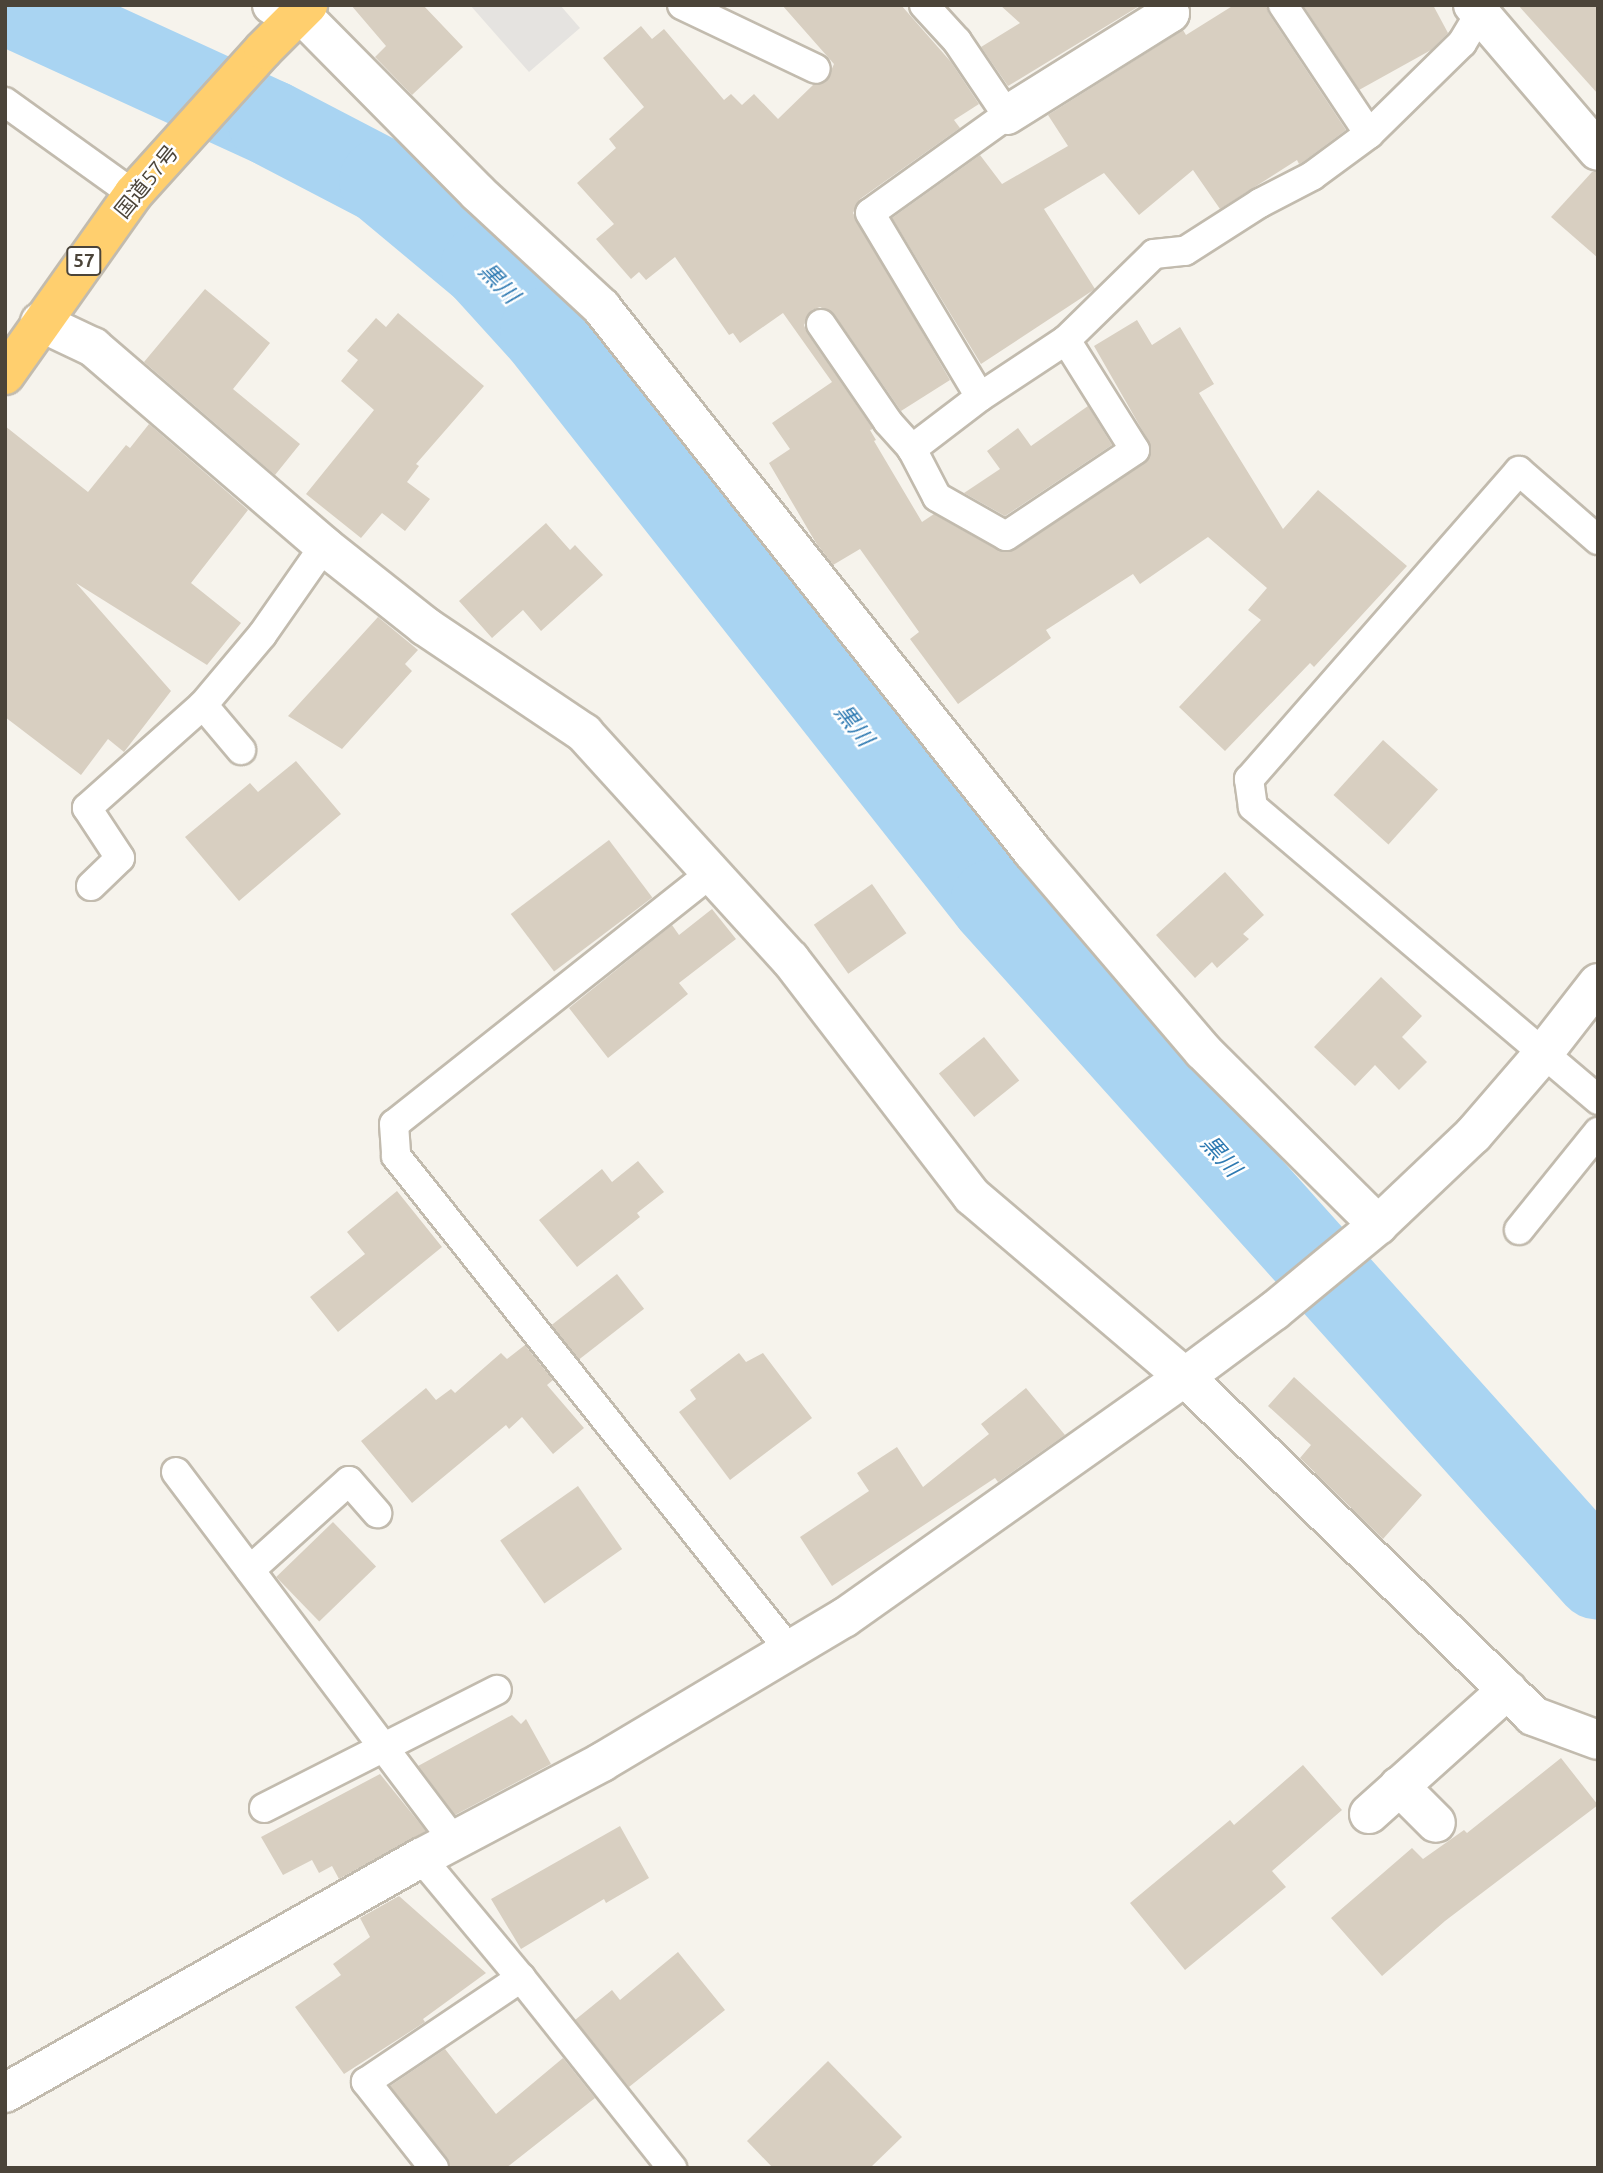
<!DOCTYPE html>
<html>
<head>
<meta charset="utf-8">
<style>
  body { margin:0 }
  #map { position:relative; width:1603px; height:2173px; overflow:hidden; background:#f6f3ec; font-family:Ubuntu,"Noto Sans JP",sans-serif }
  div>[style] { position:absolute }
  .parking>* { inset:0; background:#e5e3e0 }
  .river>* { height:86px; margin:-43px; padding:0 43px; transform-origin:43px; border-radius:43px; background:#a9d4f2 }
  .building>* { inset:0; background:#d8cfc1; transform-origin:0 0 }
  .roads { filter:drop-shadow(2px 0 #c2bbae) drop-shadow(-2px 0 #c2bbae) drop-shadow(0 2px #c2bbae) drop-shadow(0 -2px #c2bbae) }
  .lane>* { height:28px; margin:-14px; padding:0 14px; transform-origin:14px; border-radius:14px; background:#fff }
  .street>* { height:38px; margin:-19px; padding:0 19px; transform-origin:19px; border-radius:19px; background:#fff }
  .highway>* { height:38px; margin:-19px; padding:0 19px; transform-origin:19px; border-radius:19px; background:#ffcf6e }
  span { translate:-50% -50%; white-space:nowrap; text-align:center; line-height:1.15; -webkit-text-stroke:5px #fff; paint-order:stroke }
  .shield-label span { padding:2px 5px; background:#fff; border:2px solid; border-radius:5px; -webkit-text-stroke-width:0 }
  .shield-label { font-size:19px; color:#4b4439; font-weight:700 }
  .street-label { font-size:21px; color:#4b4439 }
  .water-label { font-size:23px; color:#2e7ab2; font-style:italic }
  .frame { position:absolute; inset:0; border:7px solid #4b4439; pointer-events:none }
</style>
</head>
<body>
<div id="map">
  <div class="parking">
    <div style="clip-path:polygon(470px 5px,560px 5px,580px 28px,529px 72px)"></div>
  </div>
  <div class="river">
    <div style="left:13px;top:5px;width:284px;rotate:24.6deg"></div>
    <div style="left:271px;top:123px;width:125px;rotate:27.6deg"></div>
    <div style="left:382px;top:181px;width:133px;rotate:39.8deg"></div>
    <div style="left:484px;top:266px;width:88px;rotate:47.8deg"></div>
    <div style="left:543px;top:331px;width:727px;rotate:51.76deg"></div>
    <div style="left:993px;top:902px;width:906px;rotate:48.13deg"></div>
  </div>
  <div class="building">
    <div style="clip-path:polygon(351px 5px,423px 5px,463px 47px,412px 95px,375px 57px,386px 46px)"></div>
    <div style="clip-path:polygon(782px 5px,901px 5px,951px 62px,979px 104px,954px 120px,960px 128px,860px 199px,853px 213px,950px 380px,901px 411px,834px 314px,820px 307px,812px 310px,804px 325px,807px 333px,873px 429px,870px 430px,876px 440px,874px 441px,922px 522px,934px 514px,998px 550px,1007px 552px,1145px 463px,1150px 457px,1149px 442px,1094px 346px,1137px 320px,1152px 345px,1180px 327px,1214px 384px,1199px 393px,1283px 529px,1318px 490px,1407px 566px,1314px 667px,1310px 663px,1225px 751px,1179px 707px,1261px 620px,1248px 610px,1267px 588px,1208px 537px,1140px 584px,1133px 574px,1046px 630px,1051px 638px,958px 704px,910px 639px,919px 632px,860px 549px,833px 565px,816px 543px,769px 463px,790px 449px,772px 423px,832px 382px,783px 313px,740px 343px,733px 333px,729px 335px,675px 257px,646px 280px,639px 272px,631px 279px,596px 239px,614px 224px,577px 183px,616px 148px,609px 139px,644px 107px,603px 58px,641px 26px,652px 39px,664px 29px,724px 100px,731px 94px,742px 105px,754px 94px,778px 119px,813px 85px,826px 82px,834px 64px)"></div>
    <div style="clip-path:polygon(1000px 5px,1141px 5px,1008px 86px,981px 47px,1020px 23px)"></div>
    <div style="clip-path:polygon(1234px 5px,1266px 5px,1269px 14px,1346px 130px,1303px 162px,1299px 164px,1297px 160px,1220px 209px,1193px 170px,1139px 215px,1104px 173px,1044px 209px,1095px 289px,981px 364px,892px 218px,980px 155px,1002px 184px,1068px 146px,1048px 115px,1183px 30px,1186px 35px)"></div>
    <div style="clip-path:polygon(1303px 5px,1433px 5px,1448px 33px,1431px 50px,1359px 90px)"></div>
    <div style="clip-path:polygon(1518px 5px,1598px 5px,1598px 94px)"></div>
    <div style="clip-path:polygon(1592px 172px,1598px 172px,1598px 258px,1551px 217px)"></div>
    <div style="clip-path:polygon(205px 289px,270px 343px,233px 389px,300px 444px,275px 475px,144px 362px)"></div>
    <div style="clip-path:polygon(398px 313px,484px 386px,416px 464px,419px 466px,407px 482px,430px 499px,405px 531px,382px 513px,361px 538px,306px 494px,374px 410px,341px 381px,358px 360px,347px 351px,376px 318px,386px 327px)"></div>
    <div style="clip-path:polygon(1088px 406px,1112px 445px,1005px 516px,964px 493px,1000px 469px,987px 451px,1018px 428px,1031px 446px)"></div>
    <div style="clip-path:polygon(149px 424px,248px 510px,191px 583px,241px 623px,207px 665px,76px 583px,171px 691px,124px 752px,108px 739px,81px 775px,5px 717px,5px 426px,88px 492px,126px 445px,130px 448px)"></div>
    <div style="clip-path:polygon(546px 523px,570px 550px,575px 545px,603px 575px,541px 631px,523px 610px,492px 638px,459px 601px)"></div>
    <div style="clip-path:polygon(378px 617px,418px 650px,405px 664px,412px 671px,342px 749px,288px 716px)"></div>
    <div style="left:1383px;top:740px;width:74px;height:74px;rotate:42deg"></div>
    <div style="clip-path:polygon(296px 761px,341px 814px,239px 901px,185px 837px,250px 783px,258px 792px)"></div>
    <div style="left:609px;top:840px;width:72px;height:123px;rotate:53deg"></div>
    <div style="clip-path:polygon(1225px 872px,1264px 915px,1243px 934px,1249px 939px,1217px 968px,1212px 962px,1195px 978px,1156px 935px)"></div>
    <div style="left:872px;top:884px;width:60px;height:71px;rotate:55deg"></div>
    <div style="clip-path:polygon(712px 909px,736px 939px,679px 983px,688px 994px,608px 1058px,569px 1008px,672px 925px,679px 935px)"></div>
    <div style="clip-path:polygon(1381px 977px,1422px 1016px,1402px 1037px,1427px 1062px,1399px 1090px,1375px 1065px,1355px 1086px,1314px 1047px)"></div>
    <div style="left:984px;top:1037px;width:56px;height:58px;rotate:51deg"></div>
    <div style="clip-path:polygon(638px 1161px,664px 1192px,637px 1213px,640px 1217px,577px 1267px,539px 1220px,602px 1169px,612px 1182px)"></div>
    <div style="clip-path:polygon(397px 1191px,442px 1247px,338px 1332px,310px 1297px,365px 1254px,347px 1232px)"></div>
    <div style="left:617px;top:1274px;width:44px;height:83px;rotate:52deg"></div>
    <div style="clip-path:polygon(525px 1345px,553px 1380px,547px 1385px,584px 1428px,553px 1454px,522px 1417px,509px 1429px,506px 1425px,412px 1503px,361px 1441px,426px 1388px,436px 1400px,451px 1389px,455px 1393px,501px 1353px,507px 1359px)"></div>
    <div style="clip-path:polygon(739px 1353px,746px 1362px,763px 1353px,812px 1418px,730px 1480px,679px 1412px,696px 1399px,690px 1390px)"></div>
    <div style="clip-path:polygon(1294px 1377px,1422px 1495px,1383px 1539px,1300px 1458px,1311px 1445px,1268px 1406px)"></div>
    <div style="clip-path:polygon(1026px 1388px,1065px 1435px,998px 1482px,995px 1478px,832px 1586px,800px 1537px,869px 1491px,857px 1473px,897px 1447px,923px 1487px,989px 1434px,981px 1424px)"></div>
    <div style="left:578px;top:1486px;width:77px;height:95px;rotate:55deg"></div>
    <div style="left:333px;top:1522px;width:62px;height:79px;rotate:46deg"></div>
    <div style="clip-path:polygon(512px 1715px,521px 1724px,526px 1719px,551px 1764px,455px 1815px,418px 1766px)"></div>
    <div style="clip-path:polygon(1561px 1758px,1598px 1805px,1445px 1921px,1382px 1976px,1331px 1918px,1412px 1848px,1423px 1859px,1464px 1830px,1467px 1833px)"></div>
    <div style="clip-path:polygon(1303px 1765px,1342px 1810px,1272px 1871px,1286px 1887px,1185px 1970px,1130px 1903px,1230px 1820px,1234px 1825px)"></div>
    <div style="clip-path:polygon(380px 1774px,426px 1831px,339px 1879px,332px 1866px,319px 1873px,312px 1860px,283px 1875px,261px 1837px)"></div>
    <div style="clip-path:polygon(620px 1826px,649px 1878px,606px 1903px,604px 1899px,521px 1949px,491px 1899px)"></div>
    <div style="clip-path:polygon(399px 1896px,486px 1973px,423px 2019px,425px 2022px,344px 2074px,295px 2007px,341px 1975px,333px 1964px,370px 1937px,360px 1918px)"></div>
    <div style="clip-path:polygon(678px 1952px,725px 2010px,629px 2087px,575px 2020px,612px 1990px,620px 2000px)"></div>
    <div style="clip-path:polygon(445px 2049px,496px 2114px,563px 2058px,595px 2098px,506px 2168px,451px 2168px,447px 2158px,390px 2086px)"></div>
    <div style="clip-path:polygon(828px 2061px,902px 2137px,870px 2168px,773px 2168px,747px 2141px)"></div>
  </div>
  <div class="roads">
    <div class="lane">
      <div style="left:682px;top:5px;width:148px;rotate:25.5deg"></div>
      <div style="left:924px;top:5px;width:49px;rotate:47.5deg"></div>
      <div style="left:957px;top:41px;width:89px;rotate:56deg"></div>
      <div style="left:1007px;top:115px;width:168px;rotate:144.4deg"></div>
      <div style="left:870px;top:213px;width:214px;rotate:59.1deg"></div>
      <div style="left:1283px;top:5px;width:155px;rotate:56.3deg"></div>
      <div style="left:5px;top:102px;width:158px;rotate:35.7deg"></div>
      <div style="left:821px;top:324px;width:119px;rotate:55.6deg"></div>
      <div style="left:888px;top:422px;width:36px;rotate:48deg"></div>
      <div style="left:1066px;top:340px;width:103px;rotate:146.5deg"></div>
      <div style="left:980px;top:397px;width:86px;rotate:142.6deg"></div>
      <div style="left:912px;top:449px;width:54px;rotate:62.5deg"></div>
      <div style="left:937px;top:497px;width:79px;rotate:29.5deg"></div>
      <div style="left:1006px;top:536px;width:155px;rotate:-33.7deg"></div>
      <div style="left:1135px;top:450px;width:130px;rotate:-122.1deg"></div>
      <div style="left:1066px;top:340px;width:123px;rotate:-44.3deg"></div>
      <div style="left:1154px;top:254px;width:31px;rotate:-6deg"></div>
      <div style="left:1185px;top:251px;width:89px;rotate:-32.6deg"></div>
      <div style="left:1260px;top:203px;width:59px;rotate:-27.4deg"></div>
      <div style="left:1312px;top:176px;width:71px;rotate:-36.4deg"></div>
      <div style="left:1369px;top:134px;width:130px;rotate:-44.4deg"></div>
      <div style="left:1462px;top:43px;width:35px;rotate:-59deg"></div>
      <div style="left:1598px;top:540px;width:105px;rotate:-138.9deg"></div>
      <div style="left:1519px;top:471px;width:410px;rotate:131.2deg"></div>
      <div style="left:1249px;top:779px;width:28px;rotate:82deg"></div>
      <div style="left:1253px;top:807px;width:453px;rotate:40.3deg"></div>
      <div style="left:203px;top:705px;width:59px;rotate:49.8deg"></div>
      <div style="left:711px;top:873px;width:404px;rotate:141.6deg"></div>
      <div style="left:394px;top:1124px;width:32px;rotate:86deg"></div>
      <div style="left:396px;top:1156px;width:634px;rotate:51.47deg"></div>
      <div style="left:91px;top:886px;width:40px;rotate:-44deg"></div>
      <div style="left:120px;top:858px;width:60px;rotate:-123.4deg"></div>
      <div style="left:87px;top:808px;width:155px;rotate:-41.6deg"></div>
      <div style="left:203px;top:705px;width:92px;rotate:-49.9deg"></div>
      <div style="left:262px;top:635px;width:108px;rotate:-55.1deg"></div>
      <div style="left:1519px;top:1230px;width:126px;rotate:-51.1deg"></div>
      <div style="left:176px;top:1472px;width:462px;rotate:53deg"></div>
      <div style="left:250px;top:1570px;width:133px;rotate:-42deg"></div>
      <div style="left:349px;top:1481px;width:43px;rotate:48.8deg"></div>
      <div style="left:264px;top:1808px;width:261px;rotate:-26.9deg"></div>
      <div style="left:421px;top:1858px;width:156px;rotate:50.2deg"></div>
      <div style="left:521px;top:1978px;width:243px;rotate:51.5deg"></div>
      <div style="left:434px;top:2168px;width:110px;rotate:-128.3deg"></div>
      <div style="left:366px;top:2082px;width:187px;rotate:-33.9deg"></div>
    </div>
    <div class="street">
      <div style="left:272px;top:5px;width:29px;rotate:16deg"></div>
      <div style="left:300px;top:13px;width:253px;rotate:45.3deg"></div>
      <div style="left:478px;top:193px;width:168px;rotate:42.8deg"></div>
      <div style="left:601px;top:307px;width:695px;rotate:51.6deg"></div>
      <div style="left:1033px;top:852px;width:262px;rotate:49.5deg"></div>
      <div style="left:1203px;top:1051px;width:247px;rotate:44.8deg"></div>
      <div style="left:1473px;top:5px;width:192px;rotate:49.4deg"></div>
      <div style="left:1007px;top:115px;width:192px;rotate:-32deg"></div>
      <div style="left:1170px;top:13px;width:9px;rotate:-122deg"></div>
      <div style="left:40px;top:322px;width:59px;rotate:25.3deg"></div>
      <div style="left:93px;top:347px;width:305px;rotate:40.7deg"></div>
      <div style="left:324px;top:546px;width:129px;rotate:38.4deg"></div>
      <div style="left:425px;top:626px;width:192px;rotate:33.9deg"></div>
      <div style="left:584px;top:733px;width:306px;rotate:47.7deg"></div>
      <div style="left:790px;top:959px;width:299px;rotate:52.5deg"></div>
      <div style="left:972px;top:1196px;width:280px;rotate:40.4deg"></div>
      <div style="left:1185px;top:1377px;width:486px;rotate:44.2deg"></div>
      <div style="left:1533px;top:1716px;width:69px;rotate:20.3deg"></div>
      <div style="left:1399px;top:1786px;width:52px;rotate:45deg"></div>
      <div style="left:1369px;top:1814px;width:186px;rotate:-41.9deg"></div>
      <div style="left:5px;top:2093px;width:478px;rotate:-29.5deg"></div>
      <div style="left:421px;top:1858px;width:205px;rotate:-27.9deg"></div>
      <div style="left:602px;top:1762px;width:282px;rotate:-30.8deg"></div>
      <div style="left:844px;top:1618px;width:418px;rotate:-35.3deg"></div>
      <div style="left:1185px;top:1377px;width:111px;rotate:-36.6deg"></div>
      <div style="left:1274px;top:1311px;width:135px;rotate:-39.6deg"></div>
      <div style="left:1378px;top:1225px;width:131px;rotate:-43.5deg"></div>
      <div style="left:1473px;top:1135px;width:106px;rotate:-49.2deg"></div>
      <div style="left:1542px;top:1055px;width:91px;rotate:-52.1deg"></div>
    </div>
    <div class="highway">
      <div style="left:5px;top:375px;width:222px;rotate:-54.7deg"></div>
      <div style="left:133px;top:194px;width:194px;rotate:-47.9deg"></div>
      <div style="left:263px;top:50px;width:64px;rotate:-45deg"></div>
    </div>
  </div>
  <div class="shield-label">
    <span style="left:84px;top:261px">57</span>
  </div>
  <div class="street-label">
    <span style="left:146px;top:181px;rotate:-51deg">国道57号</span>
  </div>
  <div class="water-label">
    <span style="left:499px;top:283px;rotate:46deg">黒川</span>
    <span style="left:854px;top:725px;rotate:52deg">黒川</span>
    <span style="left:1221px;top:1156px;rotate:48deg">黒川</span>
  </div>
  <div class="frame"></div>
</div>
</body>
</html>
